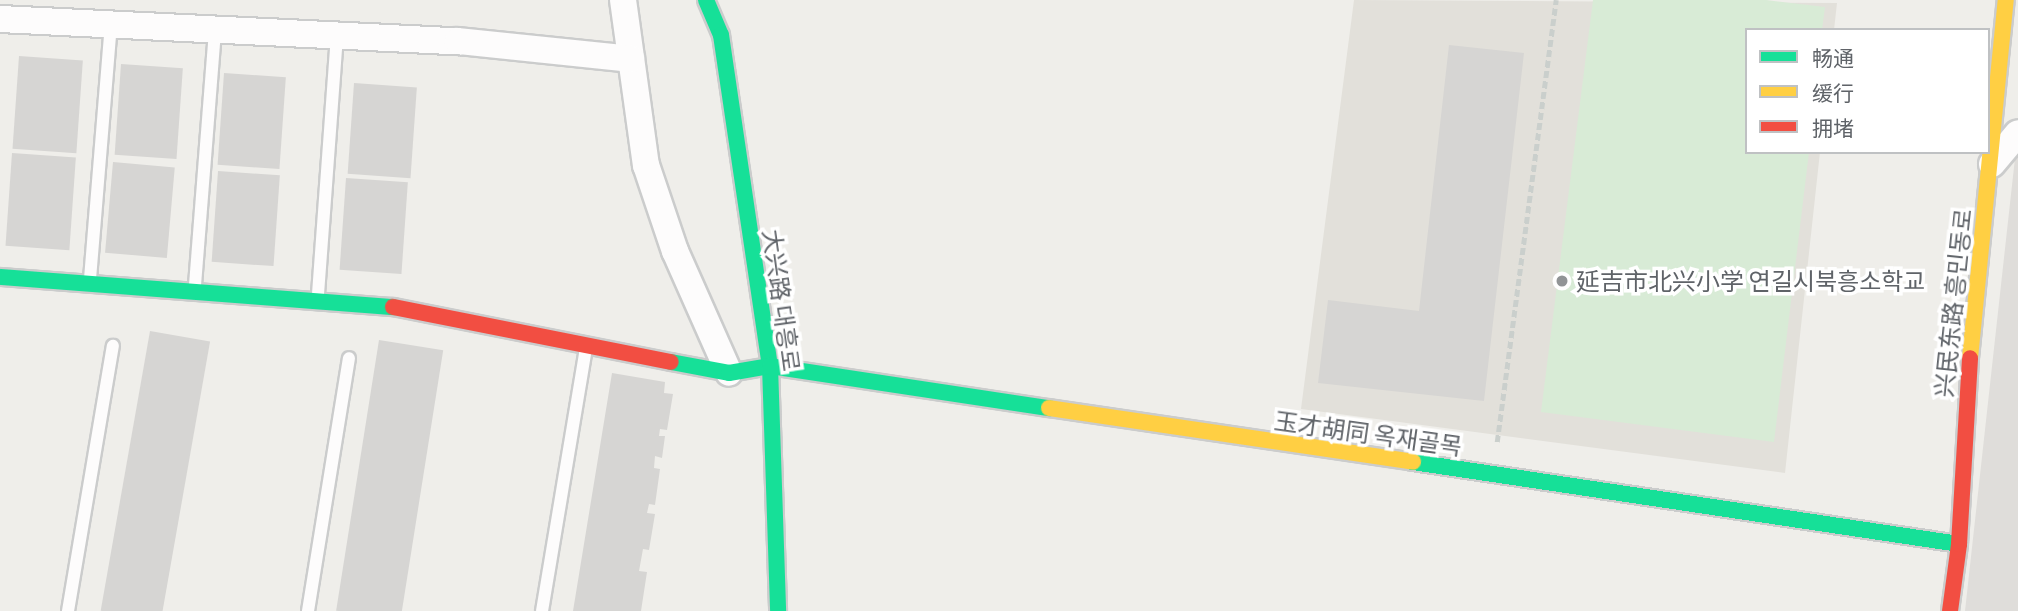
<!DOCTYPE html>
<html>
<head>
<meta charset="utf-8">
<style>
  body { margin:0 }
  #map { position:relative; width:2018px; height:611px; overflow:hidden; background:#efeeea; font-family:Barlow,"Noto Sans SC","Noto Sans KR",sans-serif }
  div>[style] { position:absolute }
  .industrial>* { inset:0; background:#dfddda }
  .education>* { inset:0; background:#e2e0da }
  .green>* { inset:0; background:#d8ebd6 }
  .building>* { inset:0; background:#d6d5d3; transform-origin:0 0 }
  .path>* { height:4.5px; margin-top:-2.25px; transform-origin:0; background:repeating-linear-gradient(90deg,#cacfcc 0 7px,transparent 0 10.5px) }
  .roads { filter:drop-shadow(2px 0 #cbcccc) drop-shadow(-2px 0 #cbcccc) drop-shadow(0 2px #cbcccc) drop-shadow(0 -2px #cbcccc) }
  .lane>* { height:12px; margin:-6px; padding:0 6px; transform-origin:6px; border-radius:6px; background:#fdfcfc }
  .street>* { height:26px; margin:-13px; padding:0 13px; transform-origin:13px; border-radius:13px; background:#fdfcfc }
  .fast>* { height:16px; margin:-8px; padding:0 8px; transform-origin:8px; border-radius:8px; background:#16e098 }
  .slow>* { height:16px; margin:-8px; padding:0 8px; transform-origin:8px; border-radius:8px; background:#ffcf43 }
  .jam>* { height:16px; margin:-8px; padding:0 8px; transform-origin:8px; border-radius:8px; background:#f24e42 }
  .dots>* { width:19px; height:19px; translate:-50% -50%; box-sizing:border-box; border:4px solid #fff; border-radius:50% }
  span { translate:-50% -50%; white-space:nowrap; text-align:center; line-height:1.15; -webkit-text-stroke:7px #fff; paint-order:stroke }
  .poi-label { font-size:24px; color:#5f6368 }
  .left { translate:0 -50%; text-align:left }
  .street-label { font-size:24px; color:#5f6368 }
  .legend { position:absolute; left:1745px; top:28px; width:245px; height:126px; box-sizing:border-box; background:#fff; border:2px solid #bfc1c3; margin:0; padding:9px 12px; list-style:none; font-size:21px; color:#5f6368 }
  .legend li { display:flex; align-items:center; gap:14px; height:35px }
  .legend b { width:35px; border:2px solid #bfc1c3 }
</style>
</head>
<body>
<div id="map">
  <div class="industrial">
    <div style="clip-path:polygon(2018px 131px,2018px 611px,1965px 611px)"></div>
  </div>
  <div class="education">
    <div style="clip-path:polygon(1354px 0,1837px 3px,1834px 30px,1747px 30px,1747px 152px,1820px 152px,1785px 473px,1301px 409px)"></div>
  </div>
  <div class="green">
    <div style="clip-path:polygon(1593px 0,1766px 0,1825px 7px,1822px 30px,1747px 30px,1747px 152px,1809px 152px,1774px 442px,1541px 412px)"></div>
  </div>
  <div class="building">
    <div style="clip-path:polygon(1449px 45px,1524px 53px,1484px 401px,1318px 383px,1328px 300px,1419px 311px)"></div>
    <div style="left:19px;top:56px;width:64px;height:93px;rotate:4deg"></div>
    <div style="left:121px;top:64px;width:62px;height:91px;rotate:4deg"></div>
    <div style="left:224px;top:73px;width:62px;height:92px;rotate:4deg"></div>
    <div style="left:354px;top:83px;width:63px;height:91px;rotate:4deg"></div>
    <div style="left:12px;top:153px;width:64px;height:93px;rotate:4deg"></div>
    <div style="left:113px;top:162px;width:62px;height:91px;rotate:5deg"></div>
    <div style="left:218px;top:171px;width:62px;height:91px;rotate:4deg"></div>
    <div style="left:346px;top:178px;width:62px;height:92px;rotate:4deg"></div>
    <div style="left:150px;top:331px;width:61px;height:284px;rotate:10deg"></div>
    <div style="left:379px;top:340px;width:65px;height:274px;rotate:9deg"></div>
    <div style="clip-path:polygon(612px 373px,665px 382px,664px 393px,673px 394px,667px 430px,660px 429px,659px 436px,665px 436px,662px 458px,655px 456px,654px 468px,660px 469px,655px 505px,649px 504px,647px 513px,655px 514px,649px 550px,643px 549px,639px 571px,647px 572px,641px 611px,573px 611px)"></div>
  </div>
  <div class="path">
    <div style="left:1497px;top:442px;width:446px;rotate:-82.4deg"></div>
  </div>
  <div class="roads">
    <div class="lane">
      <div style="left:90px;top:279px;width:255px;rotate:-85.3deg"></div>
      <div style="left:195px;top:285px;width:256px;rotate:-85.5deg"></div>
      <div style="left:318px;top:294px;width:259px;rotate:-85.8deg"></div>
      <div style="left:68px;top:611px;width:269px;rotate:-80.4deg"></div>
      <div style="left:308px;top:611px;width:256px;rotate:-80.8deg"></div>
      <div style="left:542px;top:611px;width:266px;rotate:-80.5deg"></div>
    </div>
    <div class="street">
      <div style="left:623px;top:0;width:167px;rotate:82.1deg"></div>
      <div style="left:646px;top:165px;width:91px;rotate:71.4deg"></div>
      <div style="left:675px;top:251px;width:133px;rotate:66.1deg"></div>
      <div style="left:0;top:19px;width:459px;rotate:2.8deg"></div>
      <div style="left:458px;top:41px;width:174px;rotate:5.9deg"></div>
      <div style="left:1992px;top:164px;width:40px;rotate:-50deg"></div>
    </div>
    <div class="fast">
      <div style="left:706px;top:0;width:38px;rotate:67deg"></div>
      <div style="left:721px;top:35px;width:335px;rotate:81.6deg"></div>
      <div style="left:770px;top:366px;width:245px;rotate:88.1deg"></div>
      <div style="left:0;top:277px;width:394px;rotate:4.4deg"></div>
      <div style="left:671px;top:362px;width:59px;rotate:10.7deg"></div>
      <div style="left:729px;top:373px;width:42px;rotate:-9.7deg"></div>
      <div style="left:770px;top:366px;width:282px;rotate:8.6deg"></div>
      <div style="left:1413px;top:462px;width:552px;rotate:8.54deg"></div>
    </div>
    <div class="slow">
      <div style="left:1970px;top:358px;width:360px;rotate:-84.3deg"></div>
      <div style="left:1049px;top:408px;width:368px;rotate:8.4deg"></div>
    </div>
    <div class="jam">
      <div style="left:393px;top:307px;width:283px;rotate:11.2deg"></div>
      <div style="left:1950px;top:611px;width:68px;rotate:-82.3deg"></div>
      <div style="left:1959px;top:544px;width:186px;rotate:-86.6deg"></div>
    </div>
  </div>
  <div class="dots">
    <div style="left:1562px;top:281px;background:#919496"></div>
  </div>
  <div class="poi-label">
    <span class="left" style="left:1576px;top:281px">延吉市北兴小学 연길시북흥소학교</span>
  </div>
  <div class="street-label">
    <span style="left:782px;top:300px;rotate:82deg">大兴路 대흥로</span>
    <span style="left:1953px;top:303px;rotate:-84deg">兴民东路 흥민동로</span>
    <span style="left:1368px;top:433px;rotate:8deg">玉才胡同 옥재골목</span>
  </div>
  <ul class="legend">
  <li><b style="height:9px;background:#16e098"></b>畅通</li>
  <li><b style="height:9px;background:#ffcf43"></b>缓行</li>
  <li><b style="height:9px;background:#f24e42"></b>拥堵</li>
  </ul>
</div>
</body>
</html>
